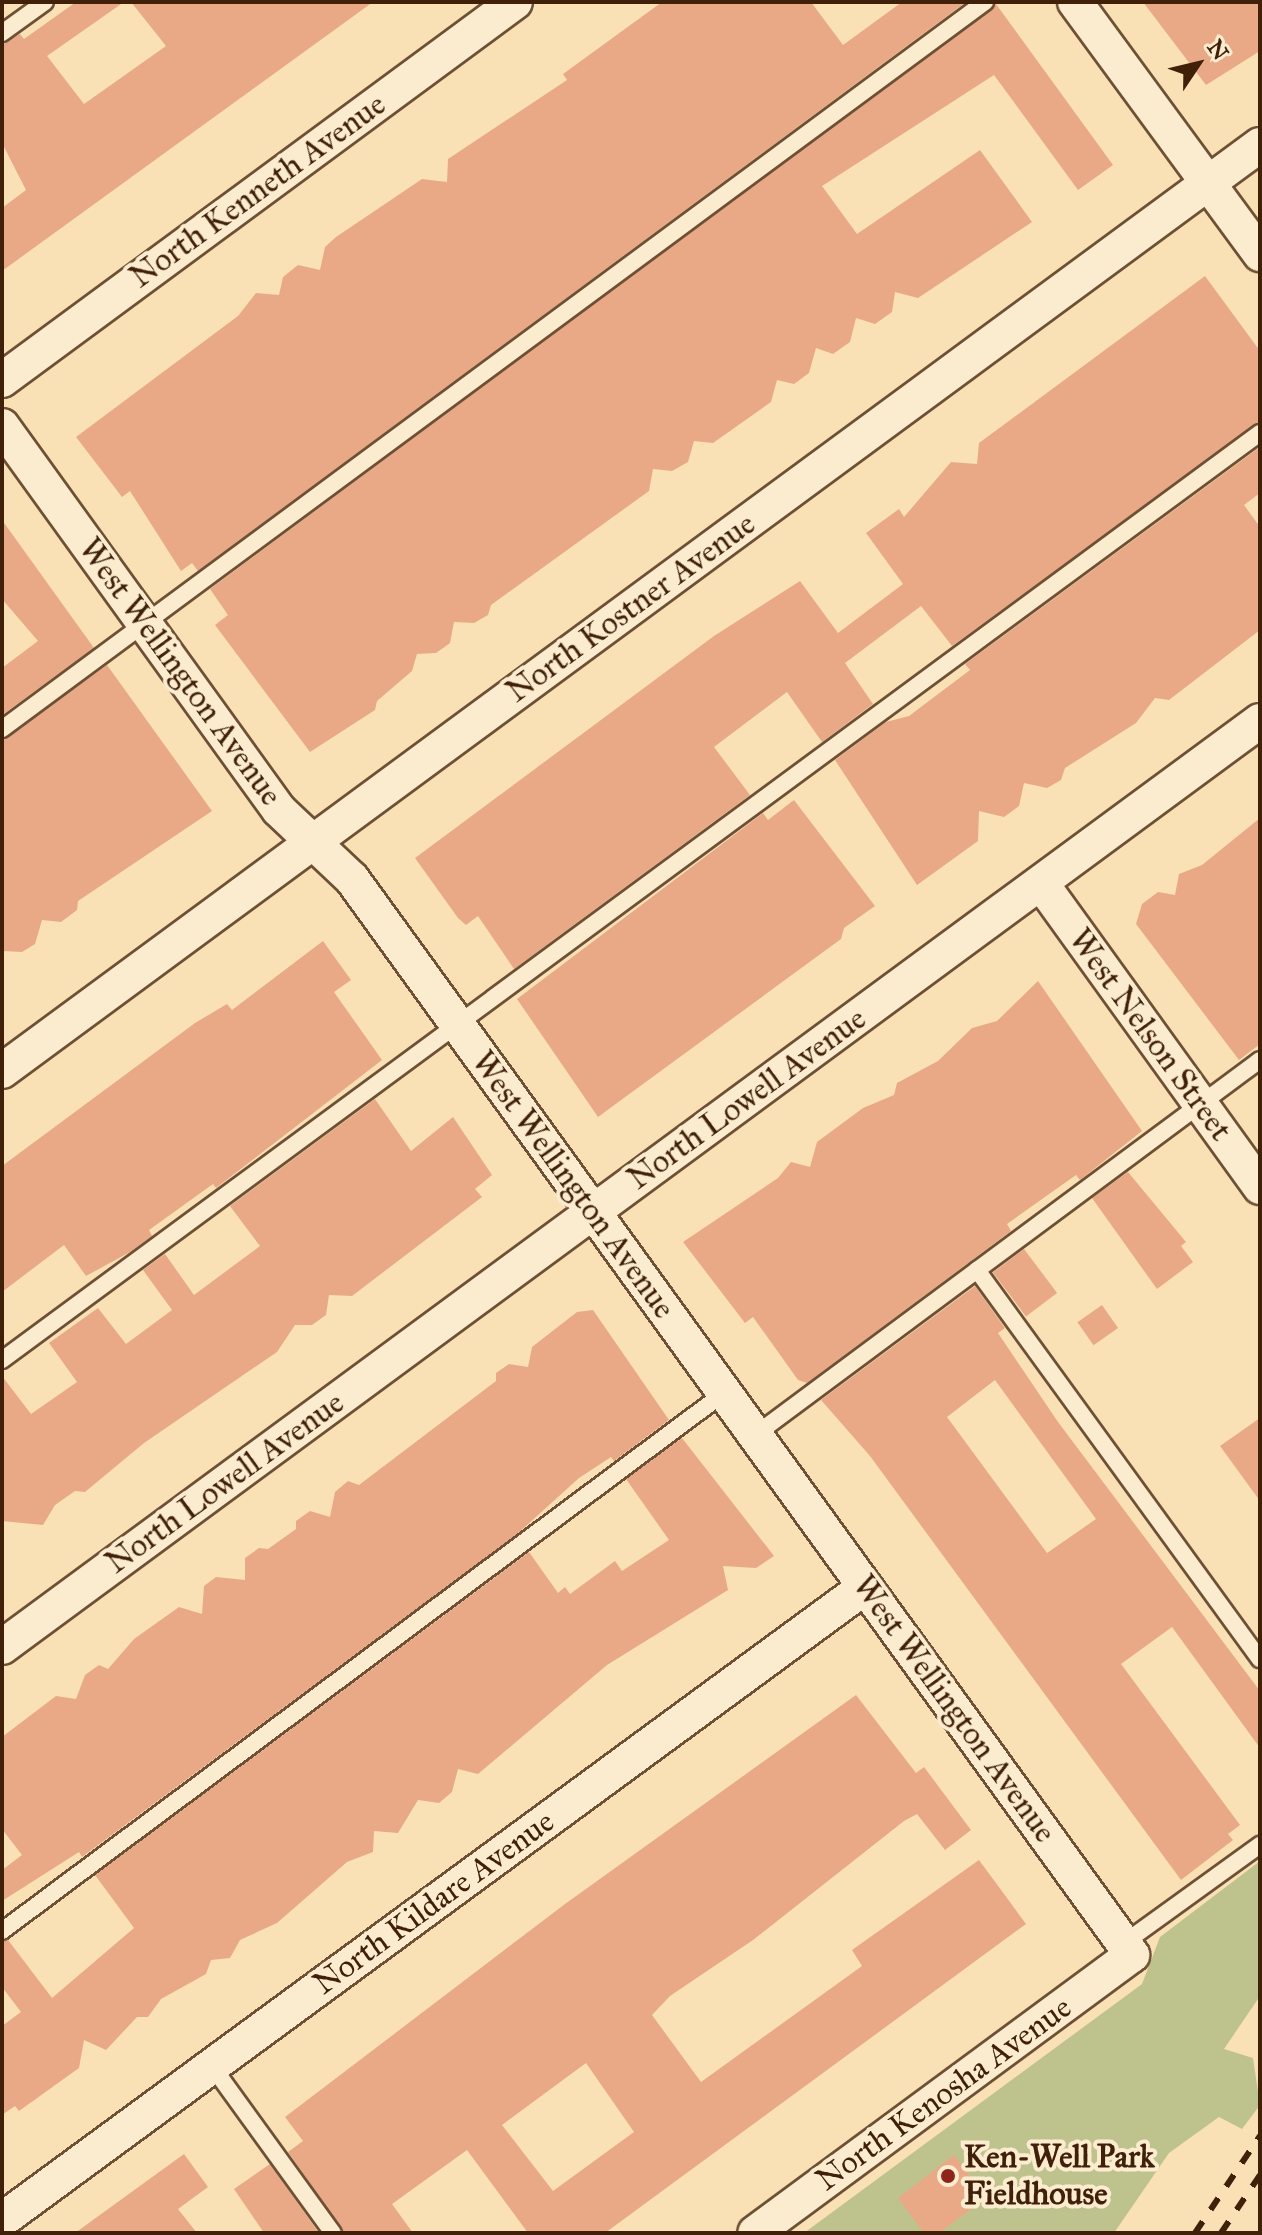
<!DOCTYPE html>
<html>
<head>
<meta charset="utf-8">
<style>
  body { margin:0 }
  #map { position:relative; width:1262px; height:2235px; overflow:hidden; background:#f9e1b5; font-family:"IM FELL Great Primer",serif }
  div>[style] { position:absolute }
  .green>* { inset:0; background:#bec38d }
  .building>* { inset:0; background:#e9a986; transform-origin:0 0 }
  .roads { filter:drop-shadow(2px 0 #6e5034) drop-shadow(-2px 0 #6e5034) drop-shadow(0 2px #6e5034) drop-shadow(0 -2px #6e5034) }
  .lane>* { height:16px; margin:-8px; padding:0 8px; transform-origin:8px; border-radius:8px; background:#fbeccf }
  .street>* { height:34px; margin:-17px; padding:0 17px; transform-origin:17px; border-radius:17px; background:#fbeccf }
  .rail>* { height:6px; margin-top:-3px; transform-origin:0; background:repeating-linear-gradient(90deg,#402009 0 14px,transparent 0 28px) }
  .dots>* { width:22px; height:22px; translate:-50% -50%; box-sizing:border-box; border:4px solid #fbeccf; border-radius:50% }
  span { translate:-50% -50%; white-space:nowrap; text-align:center; line-height:1.15; -webkit-text-stroke:8px #fbeccf; paint-order:stroke }
  .street-label { font-size:32px; color:#402009 }
  .poi-label { font-size:32px; color:#402009; font-weight:700 }
  .left { translate:0 -50%; text-align:left }
  .frame { position:absolute; inset:0; border:4px solid #402009; pointer-events:none }
  .north { position:absolute; left:1158px; top:24px; width:80px; height:80px; -webkit-text-stroke:6px #fbeccf; paint-order:stroke; rotate:55deg; font-size:22px; font-weight:700; line-height:32px; text-align:center; color:#402009 }
  .north::after { content:''; display:block; margin:auto; width:28px; height:36px; background:#402009; clip-path:polygon(50% 0,100% 100%,50% 72%,0 100%) }
</style>
</head>
<body>
<div id="map">
  <div class="green">
    <div style="clip-path:polygon(1260px 1861px,1260px 1996px,1224px 2049px,1253px 2058px,1260px 2105px,1242px 2129px,1219px 2117px,1169px 2153px,1114px 2233px,804px 2233px,1142px 1984px,1160px 1937px)"></div>
  </div>
  <div class="building">
    <div style="clip-path:polygon(76px 2px,124px 2px,47px 56px,84px 104px,166px 46px,131px 2px,373px 2px,2px 271px,2px 208px,26px 190px,2px 143px,2px 44px,20px 34px,24px 39px)"></div>
    <div style="clip-path:polygon(662px 2px,811px 2px,843px 45px,902px 2px,966px 2px,198px 571px,192px 563px,181px 571px,130px 491px,122px 497px,76px 437px,238px 316px,256px 293px,279px 295px,283px 277px,298px 265px,320px 270px,325px 247px,336px 237px,422px 179px,447px 182px,448px 159px,567px 80px,563px 74px)"></div>
    <div style="clip-path:polygon(1143px 2px,1260px 2px,1260px 51px,1206px 85px)"></div>
    <div style="clip-path:polygon(996px 4px,1113px 165px,1078px 190px,994px 75px,822px 186px,857px 234px,980px 150px,1032px 222px,918px 298px,895px 292px,892px 312px,875px 324px,856px 318px,850px 342px,833px 354px,816px 348px,809px 373px,794px 384px,777px 380px,771px 402px,713px 443px,694px 441px,688px 462px,672px 471px,653px 469px,649px 491px,491px 605px,488px 615px,474px 623px,454px 622px,450px 643px,436px 653px,417px 654px,412px 671px,377px 701px,375px 710px,310px 752px,215px 625px,228px 615px,210px 589px)"></div>
    <div style="clip-path:polygon(1205px 276px,1260px 351px,1260px 422px,952px 646px,921px 606px,845px 663px,873px 704px,822px 742px,787px 692px,714px 747px,750px 795px,514px 969px,478px 916px,466px 925px,458px 918px,415px 858px,714px 636px,800px 581px,838px 633px,903px 584px,866px 533px,899px 509px,904px 517px,951px 462px,977px 464px,979px 443px)"></div>
    <div style="clip-path:polygon(1260px 447px,1260px 493px,1244px 505px,1260px 527px,1260px 630px,1169px 700px,1155px 698px,1136px 723px,1065px 768px,1061px 780px,1047px 788px,1024px 783px,1019px 806px,1004px 817px,979px 811px,978px 841px,917px 885px,835px 760px,886px 722px,909px 716px,970px 670px,965px 664px)"></div>
    <div style="clip-path:polygon(2px 520px,94px 648px,2px 715px,2px 668px,38px 641px,2px 599px)"></div>
    <div style="clip-path:polygon(107px 665px,212px 811px,78px 901px,77px 910px,61px 922px,42px 920px,35px 944px,22px 952px,2px 951px,2px 740px)"></div>
    <div style="clip-path:polygon(794px 800px,875px 906px,844px 928px,841px 939px,598px 1117px,517px 999px,763px 813px,768px 820px)"></div>
    <div style="clip-path:polygon(1260px 818px,1260px 1044px,1239px 1060px,1136px 924px,1142px 904px,1158px 892px,1175px 895px,1179px 874px,1202px 865px)"></div>
    <div style="clip-path:polygon(323px 941px,351px 980px,334px 992px,382px 1060px,216px 1188px,213px 1184px,149px 1230px,152px 1236px,130px 1252px,86px 1276px,64px 1245px,2px 1292px,2px 1166px,195px 1023px,227px 1004px,232px 1010px)"></div>
    <div style="clip-path:polygon(1038px 981px,1142px 1131px,1080px 1180px,1076px 1175px,1007px 1224px,1011px 1231px,807px 1383px,798px 1380px,753px 1317px,745px 1323px,683px 1242px,778px 1178px,791px 1162px,810px 1167px,817px 1142px,863px 1108px,894px 1095px,897px 1083px,938px 1061px,972px 1028px,997px 1021px)"></div>
    <div style="clip-path:polygon(375px 1099px,411px 1151px,453px 1117px,492px 1175px,475px 1189px,482px 1197px,352px 1296px,329px 1295px,326px 1315px,312px 1325px,295px 1325px,277px 1352px,144px 1443px,85px 1492px,75px 1491px,55px 1505px,43px 1525px,2px 1521px,2px 1376px,31px 1414px,77px 1382px,49px 1343px,98px 1308px,126px 1344px,172px 1310px,143px 1270px,165px 1254px,194px 1295px,260px 1246px,230px 1206px)"></div>
    <div style="clip-path:polygon(1128px 1172px,1186px 1242px,1181px 1246px,1193px 1262px,1157px 1289px,1092px 1198px)"></div>
    <div style="left:1024px;top:1249px;width:55px;height:39px;rotate:53deg"></div>
    <div style="clip-path:polygon(evenodd,975px 1286px,1005px 1328px,998px 1333px,1058px 1422px,1260px 1691px,1260px 1748px,1172px 1627px,1121px 1664px,1240px 1825px,1228px 1834px,1233px 1840px,1181px 1880px,870px 1456px,821px 1400px,975px 1286px,995px 1380px,1096px 1519px,1047px 1553px,947px 1417px,995px 1380px)"></div>
    <div style="left:1102px;top:1305px;width:28px;height:30px;rotate:55deg"></div>
    <div style="clip-path:polygon(593px 1310px,669px 1420px,614px 1461px,611px 1457px,579px 1478px,516px 1535px,82px 1857px,79px 1852px,2px 1901px,2px 1870px,22px 1855px,2px 1829px,2px 1737px,56px 1696px,76px 1699px,85px 1675px,99px 1665px,108px 1669px,134px 1639px,179px 1607px,202px 1614px,204px 1586px,216px 1577px,245px 1580px,245px 1558px,259px 1548px,268px 1549px,296px 1529px,296px 1521px,310px 1511px,330px 1517px,335px 1492px,348px 1481px,359px 1485px,496px 1381px,496px 1373px,509px 1364px,528px 1367px,532px 1347px,577px 1312px)"></div>
    <div style="clip-path:polygon(1260px 1418px,1260px 1501px,1220px 1446px)"></div>
    <div style="clip-path:polygon(682px 1438px,774px 1556px,756px 1568px,723px 1566px,728px 1590px,607px 1665px,478px 1774px,458px 1769px,452px 1792px,439px 1803px,418px 1800px,398px 1833px,374px 1831px,373px 1852px,347px 1862px,277px 1923px,240px 1940px,230px 1958px,211px 1960px,206px 1974px,161px 1999px,148px 2017px,137px 2017px,106px 2050px,84px 2040px,79px 2068px,19px 2111px,15px 2106px,2px 2115px,2px 2026px,21px 2012px,2px 1987px,2px 1942px,8px 1940px,52px 1998px,134px 1928px,95px 1875px,529px 1552px,558px 1593px,565px 1587px,570px 1594px,615px 1561px,622px 1571px,669px 1540px,626px 1479px)"></div>
    <div style="clip-path:polygon(evenodd,856px 1695px,916px 1773px,924px 1767px,971px 1830px,945px 1850px,917px 1814px,904px 1821px,753px 1940px,670px 1996px,652px 2015px,701px 2082px,862px 1966px,852px 1950px,979px 1860px,1026px 1924px,605px 2233px,528px 2233px,467px 2150px,392px 2204px,413px 2233px,344px 2233px,288px 2152px,303px 2141px,285px 2117px,565px 1904px,856px 1695px,586px 2063px,634px 2132px,553px 2191px,502px 2125px,586px 2063px)"></div>
    <div style="clip-path:polygon(184px 2154px,208px 2187px,178px 2209px,197px 2233px,75px 2233px)"></div>
    <div style="clip-path:polygon(954px 2155px,986px 2198px,939px 2233px,924px 2233px,898px 2198px)"></div>
    <div style="clip-path:polygon(270px 2164px,319px 2233px,264px 2233px,234px 2189px)"></div>
  </div>
  <div class="roads">
    <div class="lane">
      <div style="left:2px;top:33px;width:53px;rotate:-35.8deg"></div>
      <div style="left:2px;top:729px;width:1223px;rotate:-36.49deg"></div>
      <div style="left:977px;top:1270px;width:481px;rotate:54deg"></div>
      <div style="left:2px;top:1360px;width:1563px;rotate:-36.39deg"></div>
      <div style="left:755px;top:1435px;width:629px;rotate:-36.6deg"></div>
      <div style="left:2px;top:1931px;width:900px;rotate:-36.69deg"></div>
      <div style="left:1124px;top:1943px;width:168px;rotate:-35.8deg"></div>
      <div style="left:212px;top:2066px;width:206px;rotate:54.1deg"></div>
    </div>
    <div class="street">
      <div style="left:1075px;top:2px;width:313px;rotate:53.7deg"></div>
      <div style="left:2px;top:380px;width:637px;rotate:-36.38deg"></div>
      <div style="left:2px;top:426px;width:473px;rotate:54.2deg"></div>
      <div style="left:279px;top:810px;width:100px;rotate:43.4deg"></div>
      <div style="left:352px;top:879px;width:1329px;rotate:54.06deg"></div>
      <div style="left:1132px;top:1955px;width:468px;rotate:143.6deg"></div>
      <div style="left:1041px;top:883px;width:375px;rotate:54.2deg"></div>
      <div style="left:2px;top:1071px;width:1562px;rotate:-36.36deg"></div>
      <div style="left:2px;top:1647px;width:1562px;rotate:-36.36deg"></div>
      <div style="left:2px;top:2220px;width:1070px;rotate:-36.26deg"></div>
    </div>
  </div>
  <div class="rail">
    <div style="left:1195px;top:2233px;width:117px;rotate:-56.2deg"></div>
    <div style="left:1221px;top:2233px;width:70px;rotate:-56.1deg"></div>
  </div>
  <div class="dots">
    <div style="left:948px;top:2176px;background:#8f2418"></div>
  </div>
  <div class="street-label">
    <span style="left:258px;top:191px;rotate:-36deg">North Kenneth Avenue</span>
    <span style="left:631px;top:608px;rotate:-36deg">North Kostner Avenue</span>
    <span style="left:180px;top:672px;rotate:54deg">West Wellington Avenue</span>
    <span style="left:1150px;top:1035px;rotate:54deg">West Nelson Street</span>
    <span style="left:747px;top:1099px;rotate:-36deg">North Lowell Avenue</span>
    <span style="left:573px;top:1185px;rotate:54deg">West Wellington Avenue</span>
    <span style="left:225px;top:1483px;rotate:-36deg">North Lowell Avenue</span>
    <span style="left:954px;top:1709px;rotate:54deg">West Wellington Avenue</span>
    <span style="left:434px;top:1903px;rotate:-36deg">North Kildare Avenue</span>
    <span style="left:944px;top:2094px;rotate:-36deg">North Kenosha Avenue</span>
  </div>
  <div class="poi-label">
    <span class="left" style="left:964px;top:2176px">Ken-Well Park<br>Fieldhouse</span>
  </div>
  <div class="frame"></div>
  <div class="north">N</div>
</div>
</body>
</html>
